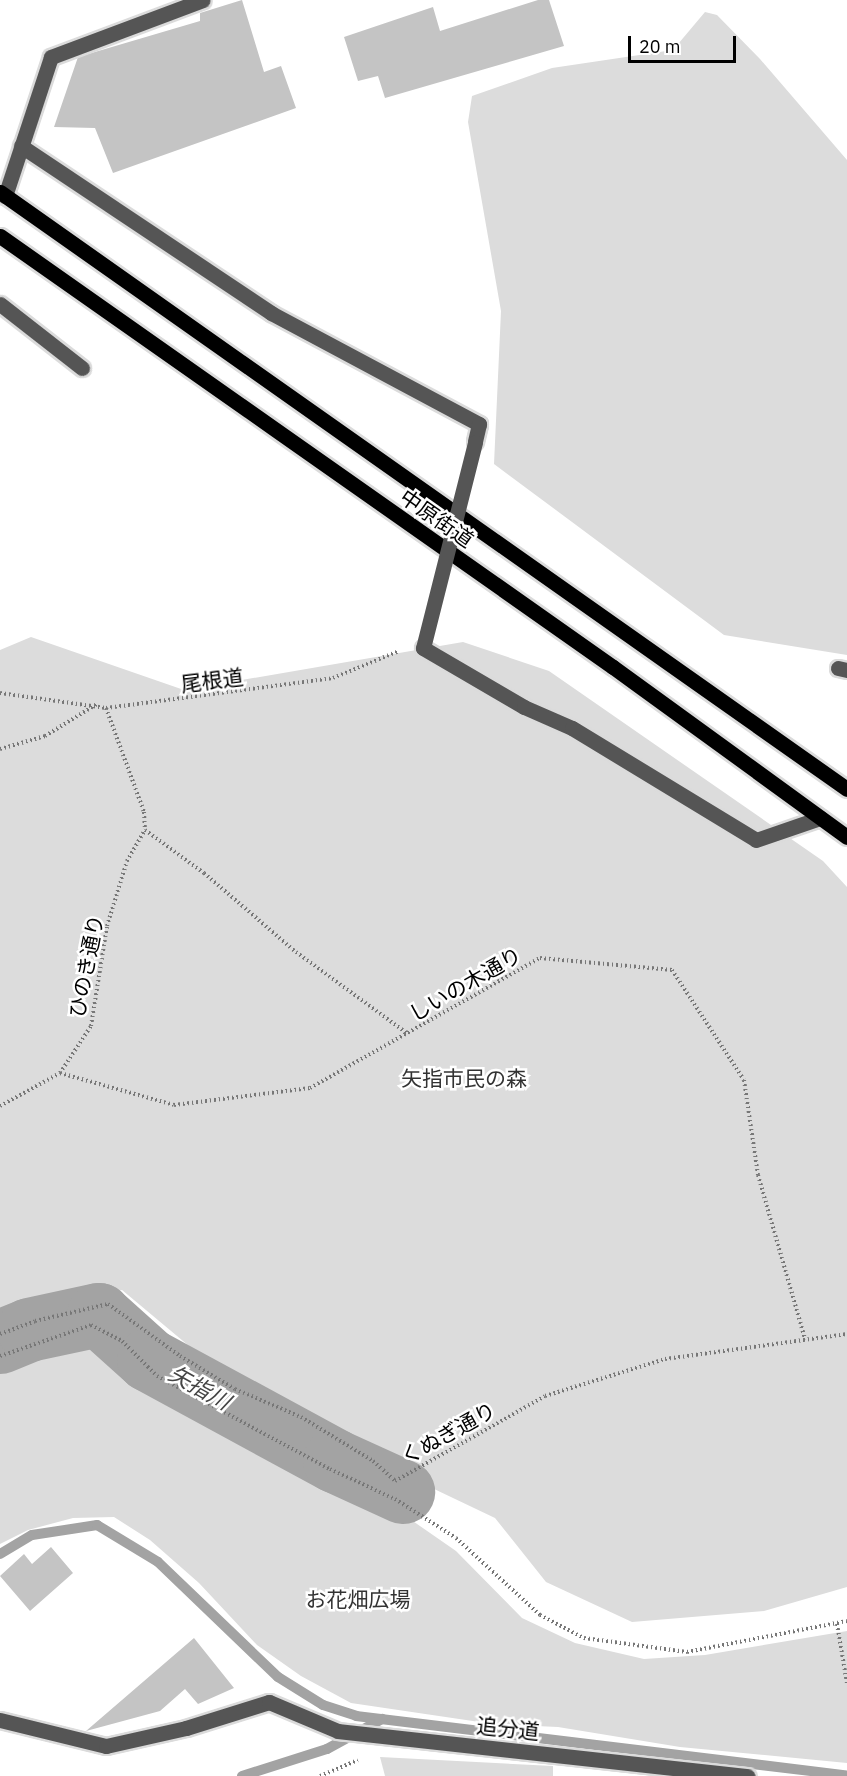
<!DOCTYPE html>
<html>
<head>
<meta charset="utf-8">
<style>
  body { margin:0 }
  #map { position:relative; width:847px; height:1776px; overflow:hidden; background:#fff; font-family:"IBM Plex Sans","Noto Sans JP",sans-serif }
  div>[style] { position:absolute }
  .green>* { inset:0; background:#dcdcdc }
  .stream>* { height:10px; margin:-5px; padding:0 5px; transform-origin:5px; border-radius:5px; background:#a3a3a3 }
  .river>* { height:64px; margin:-32px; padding:0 32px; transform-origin:32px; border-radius:32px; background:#a3a3a3 }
  .building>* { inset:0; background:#c4c4c4 }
  .path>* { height:4px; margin-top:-2px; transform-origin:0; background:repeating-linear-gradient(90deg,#777 0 1.5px,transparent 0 4.5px) }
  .roads { filter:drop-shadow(2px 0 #dbdbdb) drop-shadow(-2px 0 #dbdbdb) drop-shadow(0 2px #dbdbdb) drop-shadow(0 -2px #dbdbdb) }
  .minor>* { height:15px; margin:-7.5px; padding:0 7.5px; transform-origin:7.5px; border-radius:7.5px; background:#555 }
  .major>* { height:15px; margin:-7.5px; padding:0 7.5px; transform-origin:7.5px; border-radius:7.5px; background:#000 }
  .minor-bridge>* { height:15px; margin:-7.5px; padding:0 7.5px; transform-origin:7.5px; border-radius:7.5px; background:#555 }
  span { translate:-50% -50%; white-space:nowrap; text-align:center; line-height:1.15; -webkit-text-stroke:5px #fff; paint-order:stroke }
  .street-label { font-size:21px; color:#000 }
  .park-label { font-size:21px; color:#333 }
  .water-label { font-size:22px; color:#444; font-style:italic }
  .scale { position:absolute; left:628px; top:36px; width:108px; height:27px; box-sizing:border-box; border:3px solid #000; border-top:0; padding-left:8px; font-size:18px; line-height:21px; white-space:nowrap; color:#000; -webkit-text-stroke:4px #fff; paint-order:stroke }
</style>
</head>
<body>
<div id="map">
  <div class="green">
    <div style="clip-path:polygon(705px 12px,717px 15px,760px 59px,847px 160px,847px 655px,724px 635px,494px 464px,501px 311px,468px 122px,472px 96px,552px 68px,673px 50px)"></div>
    <div style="clip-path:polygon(31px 637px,184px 690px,463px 642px,549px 671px,823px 861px,847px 887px,847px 1587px,764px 1611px,632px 1622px,546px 1582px,495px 1518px,262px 1407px,122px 1290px,0 1323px,0 650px)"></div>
    <div style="clip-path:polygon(56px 1341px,108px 1346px,180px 1392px,407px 1517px,456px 1551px,522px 1618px,575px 1643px,644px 1659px,705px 1655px,847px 1631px,847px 1763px,680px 1747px,558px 1727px,493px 1724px,351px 1703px,301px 1676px,257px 1645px,199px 1583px,150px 1540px,114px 1517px,73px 1518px,28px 1530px,0 1544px,0 1355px)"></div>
    <div style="clip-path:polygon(380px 1757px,553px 1766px,553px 1776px,385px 1776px)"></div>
  </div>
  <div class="stream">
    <div style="left:0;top:1554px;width:37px;rotate:-31deg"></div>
    <div style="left:32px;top:1535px;width:66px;rotate:-8.7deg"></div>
    <div style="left:97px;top:1525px;width:71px;rotate:31.2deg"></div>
    <div style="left:158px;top:1562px;width:166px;rotate:43.8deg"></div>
    <div style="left:278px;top:1677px;width:53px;rotate:31.9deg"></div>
    <div style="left:323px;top:1705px;width:35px;rotate:18deg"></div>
    <div style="left:356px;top:1716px;width:495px;rotate:6.9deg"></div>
    <div style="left:242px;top:1776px;width:89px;rotate:-17.6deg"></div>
    <div style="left:327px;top:1749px;width:63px;rotate:-28.6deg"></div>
  </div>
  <div class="river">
    <div style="left:0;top:1342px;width:31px;rotate:-22deg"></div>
    <div style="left:29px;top:1330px;width:72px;rotate:-12.1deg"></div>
    <div style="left:99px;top:1315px;width:67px;rotate:42deg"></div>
    <div style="left:149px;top:1360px;width:212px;rotate:28.5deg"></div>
    <div style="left:335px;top:1461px;width:75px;rotate:24.5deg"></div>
  </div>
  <div class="building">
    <div style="clip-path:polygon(242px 0,264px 72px,281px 66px,296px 108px,113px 173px,95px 128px,54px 127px,78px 57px,200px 21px,200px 13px)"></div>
    <div style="clip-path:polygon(538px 0,549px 0,564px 46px,385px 98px,378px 76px,358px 81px,344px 37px,433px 7px,440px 31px)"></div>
    <div style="clip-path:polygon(51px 1547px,73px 1573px,30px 1611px,0 1576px,24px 1554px,32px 1564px)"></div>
    <div style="clip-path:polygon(194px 1638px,234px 1688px,198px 1704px,185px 1689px,160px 1711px,86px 1731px)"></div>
  </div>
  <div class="path">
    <div style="left:0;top:693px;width:107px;rotate:8.1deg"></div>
    <div style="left:106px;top:708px;width:229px;rotate:-7.5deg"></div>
    <div style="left:333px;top:678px;width:71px;rotate:-22.2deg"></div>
    <div style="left:106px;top:708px;width:111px;rotate:69.9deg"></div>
    <div style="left:144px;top:812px;width:18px;rotate:87deg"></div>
    <div style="left:145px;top:830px;width:73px;rotate:36.1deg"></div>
    <div style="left:204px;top:873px;width:121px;rotate:40.7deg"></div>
    <div style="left:296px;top:952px;width:139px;rotate:36.2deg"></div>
    <div style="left:0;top:749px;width:47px;rotate:-16.1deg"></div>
    <div style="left:45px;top:736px;width:61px;rotate:-31.6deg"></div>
    <div style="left:60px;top:1073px;width:118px;rotate:15.7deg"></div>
    <div style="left:174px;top:1105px;width:137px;rotate:-7.1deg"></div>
    <div style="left:310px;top:1088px;width:264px;rotate:-29.5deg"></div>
    <div style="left:540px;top:958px;width:133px;rotate:5.2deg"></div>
    <div style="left:672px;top:970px;width:131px;rotate:56.8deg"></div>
    <div style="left:744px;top:1080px;width:96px;rotate:81.6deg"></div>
    <div style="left:758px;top:1175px;width:171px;rotate:74deg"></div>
    <div style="left:0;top:1106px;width:68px;rotate:-28.8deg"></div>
    <div style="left:60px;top:1073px;width:56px;rotate:-56.6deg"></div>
    <div style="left:91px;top:1026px;width:101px;rotate:-80.9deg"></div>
    <div style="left:107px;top:926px;width:68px;rotate:-72.9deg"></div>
    <div style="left:127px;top:861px;width:36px;rotate:-60deg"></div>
    <div style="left:0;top:1334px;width:37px;rotate:-20deg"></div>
    <div style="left:35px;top:1321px;width:75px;rotate:-13.1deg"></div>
    <div style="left:108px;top:1304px;width:89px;rotate:35.8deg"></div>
    <div style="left:180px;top:1356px;width:64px;rotate:31deg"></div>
    <div style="left:235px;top:1389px;width:72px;rotate:23deg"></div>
    <div style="left:301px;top:1417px;width:84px;rotate:31.4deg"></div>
    <div style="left:373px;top:1461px;width:30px;rotate:42deg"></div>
    <div style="left:395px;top:1481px;width:172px;rotate:-29.5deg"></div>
    <div style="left:545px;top:1396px;width:126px;rotate:-17.1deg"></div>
    <div style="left:665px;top:1359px;width:184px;rotate:-7.8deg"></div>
    <div style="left:0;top:1356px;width:96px;rotate:-18.8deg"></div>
    <div style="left:91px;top:1325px;width:35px;rotate:27deg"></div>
    <div style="left:122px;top:1341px;width:49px;rotate:45deg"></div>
    <div style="left:157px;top:1376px;width:196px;rotate:28.3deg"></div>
    <div style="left:330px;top:1469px;width:72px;rotate:24.8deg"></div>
    <div style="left:395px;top:1499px;width:72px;rotate:32.6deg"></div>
    <div style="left:456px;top:1538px;width:114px;rotate:42.5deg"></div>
    <div style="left:540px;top:1615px;width:50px;rotate:27.6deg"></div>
    <div style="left:584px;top:1638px;width:104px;rotate:7.7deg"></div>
    <div style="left:687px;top:1652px;width:163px;rotate:-11deg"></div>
    <div style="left:837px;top:1624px;width:60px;rotate:80.4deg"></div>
    <div style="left:320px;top:1776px;width:41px;rotate:-22.8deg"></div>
  </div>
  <div class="roads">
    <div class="minor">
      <div style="left:21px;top:146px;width:301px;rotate:33.7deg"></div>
      <div style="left:271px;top:313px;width:236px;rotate:28.1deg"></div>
      <div style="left:479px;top:424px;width:18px;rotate:103deg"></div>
      <div style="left:5px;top:196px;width:146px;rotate:-71.7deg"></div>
      <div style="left:51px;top:57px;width:162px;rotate:-20.6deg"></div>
      <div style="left:0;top:304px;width:104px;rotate:38deg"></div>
      <div style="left:423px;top:648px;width:117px;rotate:30.3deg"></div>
      <div style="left:524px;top:707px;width:52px;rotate:23.6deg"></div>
      <div style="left:572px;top:728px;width:215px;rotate:31.3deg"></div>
      <div style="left:756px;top:840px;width:68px;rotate:-19deg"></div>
      <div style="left:838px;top:668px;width:9px;rotate:13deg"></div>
      <div style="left:0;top:1720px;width:109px;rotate:13.8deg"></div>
      <div style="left:106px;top:1746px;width:82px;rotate:-12.7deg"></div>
      <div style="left:186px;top:1728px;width:87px;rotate:-17.4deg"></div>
      <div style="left:269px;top:1702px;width:75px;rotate:22.8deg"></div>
      <div style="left:338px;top:1731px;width:412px;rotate:6.3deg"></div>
    </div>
    <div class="major">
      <div style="left:0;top:192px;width:1036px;rotate:35.18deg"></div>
      <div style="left:0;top:236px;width:749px;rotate:35.11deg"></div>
      <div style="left:613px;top:667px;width:289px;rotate:36deg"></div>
    </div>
  </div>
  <div class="minor-bridge">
    <div style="left:423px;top:648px;width:212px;rotate:-75.8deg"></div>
  </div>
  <div class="street-label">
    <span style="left:437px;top:518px;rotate:35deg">中原街道</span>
    <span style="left:212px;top:680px;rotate:-7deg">尾根道</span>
    <span style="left:86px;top:966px;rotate:-79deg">ひのき通り</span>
    <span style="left:465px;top:984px;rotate:-30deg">しいの木通り</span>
    <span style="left:448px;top:1433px;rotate:-29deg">くぬぎ通り</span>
    <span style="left:508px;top:1728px;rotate:6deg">追分道</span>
  </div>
  <div class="park-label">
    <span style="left:464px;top:1078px">矢指市民の森</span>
    <span style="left:358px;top:1599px">お花畑広場</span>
  </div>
  <div class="water-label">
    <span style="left:200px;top:1387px;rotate:29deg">矢指川</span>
  </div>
  <div class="scale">20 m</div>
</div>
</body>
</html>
